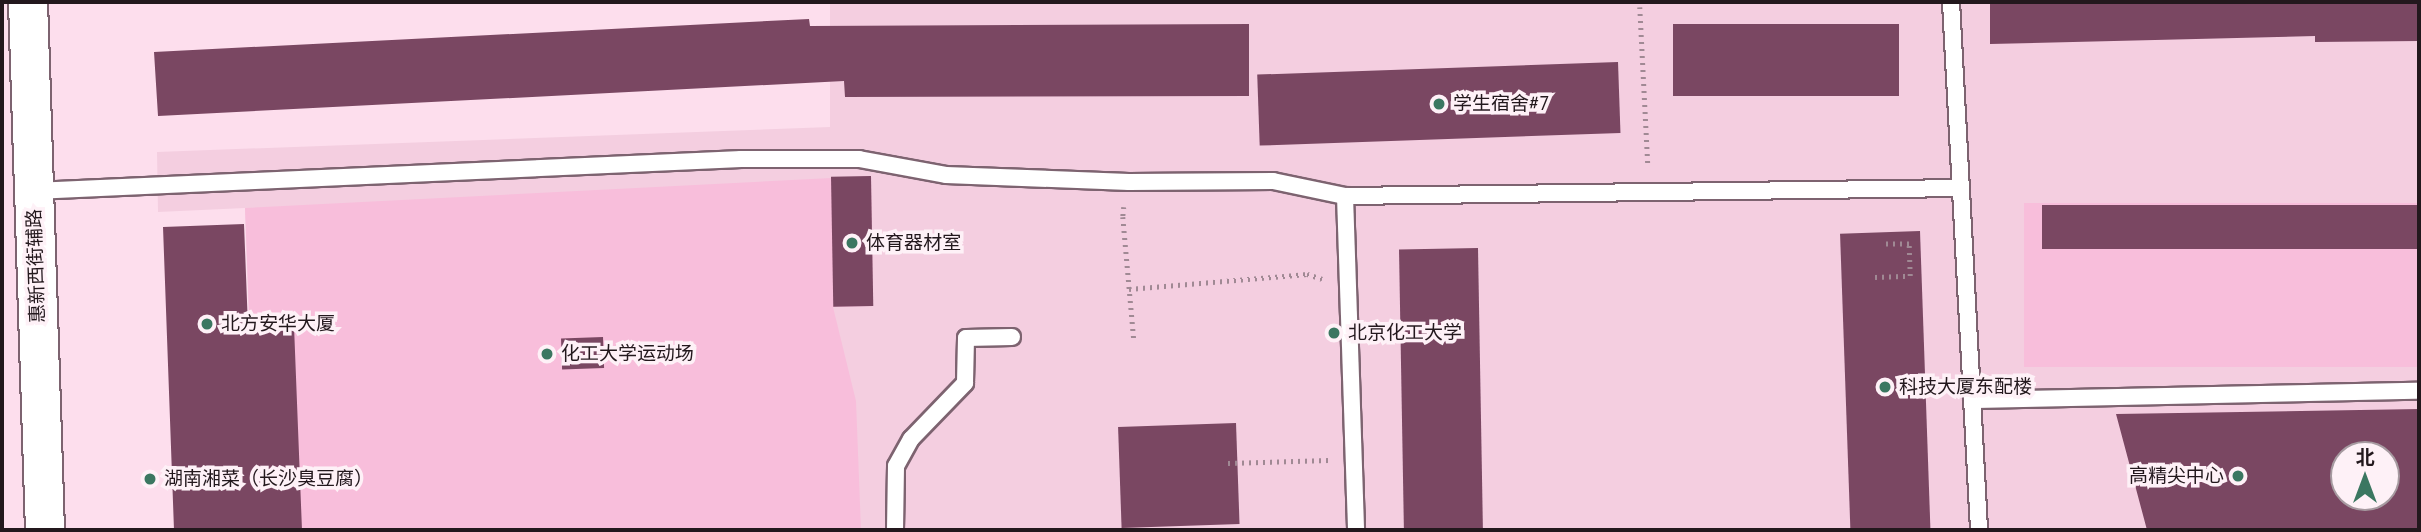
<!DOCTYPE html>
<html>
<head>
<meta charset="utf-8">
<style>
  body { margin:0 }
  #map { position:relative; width:2421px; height:532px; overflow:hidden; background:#fddeed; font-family:"PT Sans","Noto Sans SC",sans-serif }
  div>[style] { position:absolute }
  .built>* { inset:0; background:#f4cee0 }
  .green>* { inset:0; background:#f8bedb; transform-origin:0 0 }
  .building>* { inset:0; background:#7a4762; transform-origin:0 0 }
  .path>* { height:4.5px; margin-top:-2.25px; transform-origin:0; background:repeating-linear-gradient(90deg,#a08994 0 2px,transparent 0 7px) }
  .roads { filter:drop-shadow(2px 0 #7d6370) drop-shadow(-2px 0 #7d6370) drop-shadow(0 2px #7d6370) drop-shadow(0 -2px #7d6370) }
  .service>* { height:16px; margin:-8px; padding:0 8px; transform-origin:8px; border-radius:8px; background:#fff }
  .tertiary>* { height:38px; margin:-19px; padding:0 19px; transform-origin:19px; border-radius:19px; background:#fff }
  .dots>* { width:19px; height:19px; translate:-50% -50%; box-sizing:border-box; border:4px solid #fef1f7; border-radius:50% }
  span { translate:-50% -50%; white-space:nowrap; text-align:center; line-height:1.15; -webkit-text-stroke:7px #fef1f7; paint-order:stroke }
  .poi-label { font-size:19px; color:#23181d }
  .left { translate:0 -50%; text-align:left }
  .right { translate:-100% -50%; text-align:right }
  .street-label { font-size:19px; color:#23181d }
  .frame { position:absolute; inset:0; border:4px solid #23181d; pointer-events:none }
  .north { position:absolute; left:2330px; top:441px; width:70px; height:70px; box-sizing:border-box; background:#fef1f7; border:2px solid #a69aa0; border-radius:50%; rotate:0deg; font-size:19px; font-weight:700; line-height:28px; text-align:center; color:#23181d }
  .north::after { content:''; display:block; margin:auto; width:24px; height:32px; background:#3b7761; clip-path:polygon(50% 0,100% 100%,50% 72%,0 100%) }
</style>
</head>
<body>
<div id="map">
  <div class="built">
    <div style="clip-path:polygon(evenodd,830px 2px,2419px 2px,2419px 530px,257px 530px,245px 208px,158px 212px,157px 152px,830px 127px,830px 2px,2344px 455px,2386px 455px,2386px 497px,2344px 497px,2344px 455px)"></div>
  </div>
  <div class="green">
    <div style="clip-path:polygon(871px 176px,873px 306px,833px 307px,856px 401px,861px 530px,257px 530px,245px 208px)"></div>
    <div style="left:2419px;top:203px;width:164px;height:395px;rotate:90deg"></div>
  </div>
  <div class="building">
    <div style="clip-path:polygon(1990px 2px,2419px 2px,2419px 41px,2315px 42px,2315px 36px,1990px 44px)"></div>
    <div style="clip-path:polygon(809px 19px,810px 26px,1249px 24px,1249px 96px,845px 97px,844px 81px,158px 116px,154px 52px)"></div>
    <div style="left:1899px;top:24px;width:72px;height:226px;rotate:90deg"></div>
    <div style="left:1618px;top:62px;width:71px;height:361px;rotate:88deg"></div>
    <div style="left:871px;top:176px;width:130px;height:40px;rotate:89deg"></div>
    <div style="left:2419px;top:205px;width:44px;height:377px;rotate:90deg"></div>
    <div style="clip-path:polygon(244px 224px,248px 327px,294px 326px,302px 530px,174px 530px,163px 227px)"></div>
    <div style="left:1920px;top:231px;width:299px;height:80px;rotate:88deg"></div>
    <div style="left:1478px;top:248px;width:282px;height:79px;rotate:89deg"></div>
    <div style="left:603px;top:337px;width:31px;height:42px;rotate:88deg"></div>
    <div style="clip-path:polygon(evenodd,2419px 409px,2419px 530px,2147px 530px,2116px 414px,2419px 409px,2344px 455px,2386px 455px,2386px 497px,2344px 497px,2344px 455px)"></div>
    <div style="left:1236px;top:423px;width:101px;height:118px;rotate:88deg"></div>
  </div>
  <div class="path">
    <div style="left:1640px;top:7px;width:160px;rotate:87.1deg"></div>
    <div style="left:1124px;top:207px;width:10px;rotate:96deg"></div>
    <div style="left:1123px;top:217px;width:124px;rotate:84.9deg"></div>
    <div style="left:1875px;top:277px;width:35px;rotate:-2deg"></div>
    <div style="left:1910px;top:276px;width:32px;rotate:-92deg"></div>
    <div style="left:1909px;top:244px;width:28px;rotate:180deg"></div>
    <div style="left:1129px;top:289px;width:179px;rotate:-4.8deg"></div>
    <div style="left:1307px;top:274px;width:16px;rotate:18deg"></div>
    <div style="left:1228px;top:463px;width:101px;rotate:-1.7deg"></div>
  </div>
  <div class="roads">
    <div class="service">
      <div style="left:1951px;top:2px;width:529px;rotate:86.96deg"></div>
      <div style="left:34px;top:191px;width:708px;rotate:-2.59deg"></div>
      <div style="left:741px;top:159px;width:118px"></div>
      <div style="left:859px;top:159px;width:88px;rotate:10.4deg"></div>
      <div style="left:946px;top:175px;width:183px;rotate:2.2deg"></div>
      <div style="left:1129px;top:182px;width:144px;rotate:-0.4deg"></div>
      <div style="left:1273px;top:181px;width:74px;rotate:11.8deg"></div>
      <div style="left:1345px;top:196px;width:616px;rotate:-0.74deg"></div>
      <div style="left:1345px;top:196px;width:334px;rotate:88.1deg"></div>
      <div style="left:1972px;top:400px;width:447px;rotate:-1.2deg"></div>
      <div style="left:895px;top:530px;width:64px;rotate:-89.1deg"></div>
      <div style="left:896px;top:466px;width:31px;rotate:-61deg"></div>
      <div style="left:911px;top:439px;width:78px;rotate:-46deg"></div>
      <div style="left:965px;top:383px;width:45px;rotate:-88.7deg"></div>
      <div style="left:966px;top:338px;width:46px;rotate:-1.2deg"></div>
    </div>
    <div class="tertiary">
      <div style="left:28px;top:2px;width:528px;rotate:88.16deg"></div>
    </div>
  </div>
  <div class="dots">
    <div style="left:1439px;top:104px;background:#3b7761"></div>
    <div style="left:852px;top:243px;background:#3b7761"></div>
    <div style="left:207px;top:324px;background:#3b7761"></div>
    <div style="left:1334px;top:333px;background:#3b7761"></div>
    <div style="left:547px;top:354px;background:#3b7761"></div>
    <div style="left:1885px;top:387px;background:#3b7761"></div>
    <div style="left:2238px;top:476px;background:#3b7761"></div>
    <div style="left:150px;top:479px;background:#3b7761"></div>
  </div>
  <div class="poi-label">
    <span class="left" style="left:1453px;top:104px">学生宿舍#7</span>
    <span class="left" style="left:866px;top:243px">体育器材室</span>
    <span class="left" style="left:221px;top:324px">北方安华大厦</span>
    <span class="left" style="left:1348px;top:333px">北京化工大学</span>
    <span class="left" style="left:561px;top:354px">化工大学运动场</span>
    <span class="left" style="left:1899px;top:387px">科技大厦东配楼</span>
    <span class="right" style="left:2224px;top:476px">高精尖中心</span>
    <span class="left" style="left:164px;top:479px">湖南湘菜（长沙臭豆腐）</span>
  </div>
  <div class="street-label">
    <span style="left:36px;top:266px;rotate:-92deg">惠新西街辅路</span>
  </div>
  <div class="frame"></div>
  <div class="north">北</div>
</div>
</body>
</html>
